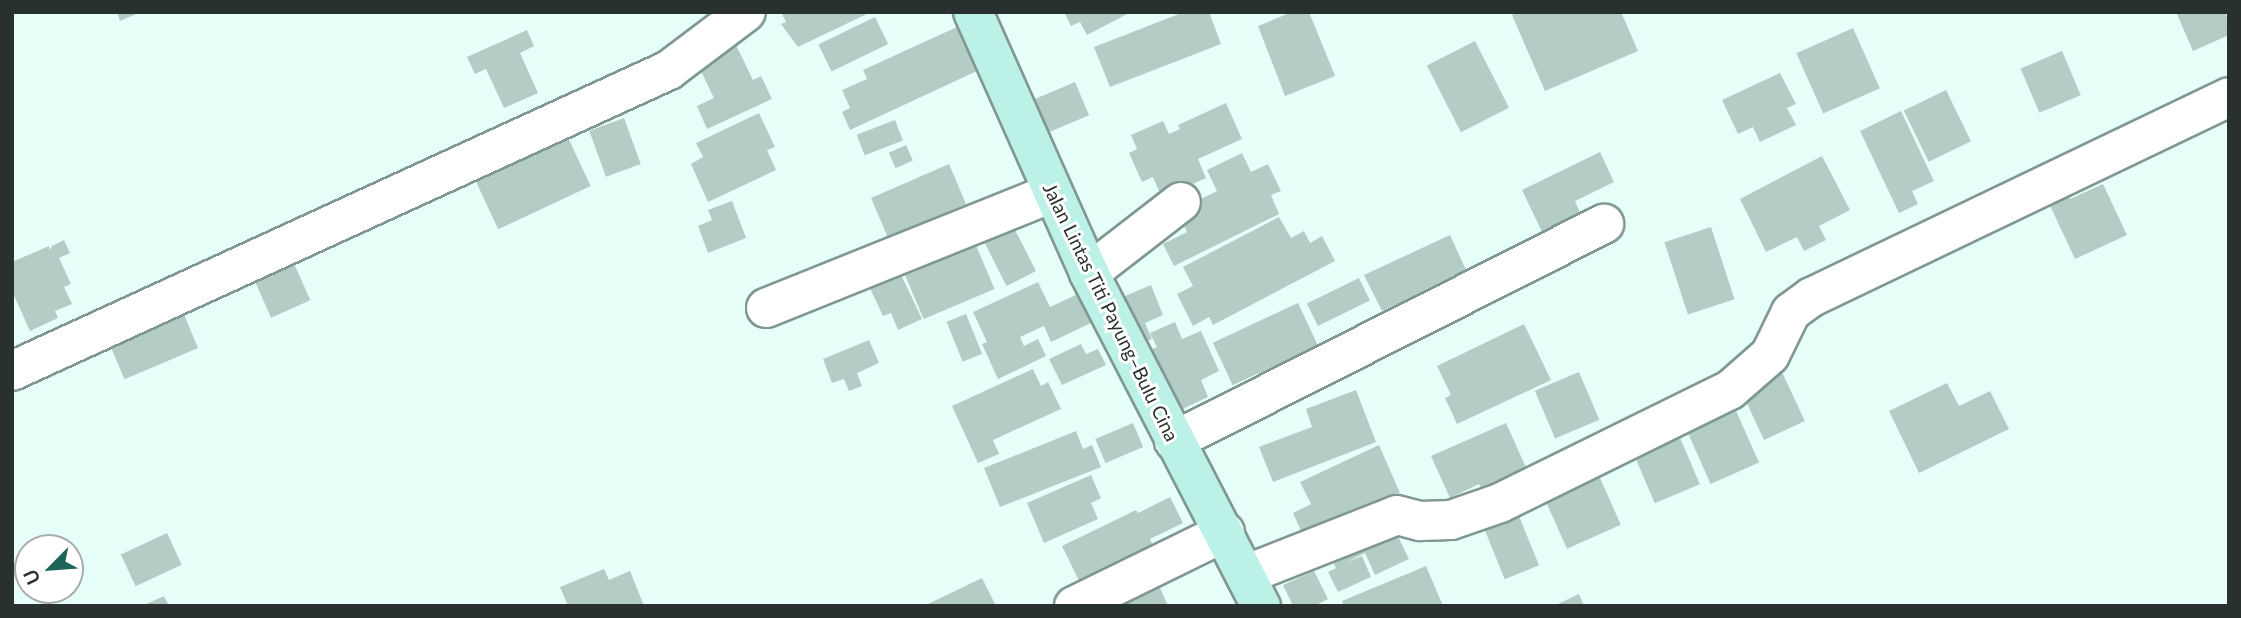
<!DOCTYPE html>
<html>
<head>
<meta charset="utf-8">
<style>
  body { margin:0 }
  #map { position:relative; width:2241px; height:618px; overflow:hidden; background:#e6fff9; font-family:Lato,sans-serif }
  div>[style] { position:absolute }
  .building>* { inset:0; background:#b4ccc6; transform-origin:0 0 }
  .roads { filter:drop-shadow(2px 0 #809792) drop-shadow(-2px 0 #809792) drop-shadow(0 2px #809792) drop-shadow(0 -2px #809792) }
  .street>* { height:38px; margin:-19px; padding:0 19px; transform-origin:19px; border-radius:19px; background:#fff }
  .primary>* { height:38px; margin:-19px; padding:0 19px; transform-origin:19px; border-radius:19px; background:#bbf1e6 }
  span { translate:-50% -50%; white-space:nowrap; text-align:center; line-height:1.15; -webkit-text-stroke:6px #fff; paint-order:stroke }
  .street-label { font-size:19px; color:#28312f }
  .frame { position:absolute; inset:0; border:14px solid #28312f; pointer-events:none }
  .north { position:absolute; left:14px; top:534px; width:70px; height:70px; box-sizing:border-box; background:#fff; border:2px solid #a9adac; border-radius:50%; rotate:245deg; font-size:19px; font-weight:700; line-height:28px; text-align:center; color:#28312f }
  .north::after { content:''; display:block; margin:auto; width:24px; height:32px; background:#1e6559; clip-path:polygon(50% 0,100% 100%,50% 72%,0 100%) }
</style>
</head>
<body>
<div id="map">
  <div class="building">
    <div style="clip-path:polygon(117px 12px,141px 12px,120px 21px)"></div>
    <div style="clip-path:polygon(781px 12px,871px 12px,798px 47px,781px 24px,786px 22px)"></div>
    <div style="clip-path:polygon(1064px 12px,1131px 12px,1087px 35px,1080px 22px,1071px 26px)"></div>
    <div style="clip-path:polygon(1184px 12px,1209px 12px,1221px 44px,1110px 87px,1094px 47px)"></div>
    <div style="clip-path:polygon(1292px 12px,1309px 12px,1335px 76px,1285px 96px,1258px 26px)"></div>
    <div style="clip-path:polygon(1518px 12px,1621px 12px,1638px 51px,1545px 91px,1512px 15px)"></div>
    <div style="clip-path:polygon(2176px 12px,2226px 12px,2229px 35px,2193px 51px)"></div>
    <div style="left:875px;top:17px;width:30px;height:63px;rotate:64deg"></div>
    <div style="clip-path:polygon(957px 27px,977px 71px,850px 130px,842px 112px,850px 108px,842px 90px,867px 79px,863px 70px)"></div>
    <div style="left:1853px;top:28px;width:66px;height:62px;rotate:66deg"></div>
    <div style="clip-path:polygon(527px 30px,534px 46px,520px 53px,538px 93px,504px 108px,486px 69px,475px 74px,467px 57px)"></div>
    <div style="left:1475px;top:41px;width:75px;height:54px;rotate:63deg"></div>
    <div style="clip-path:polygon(736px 45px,753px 80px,761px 76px,772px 99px,707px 129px,697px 106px,714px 98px,697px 63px)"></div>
    <div style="left:2062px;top:51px;width:48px;height:45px;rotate:67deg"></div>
    <div style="clip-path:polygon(1780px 73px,1796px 104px,1787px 108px,1796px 125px,1760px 142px,1753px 127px,1738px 134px,1722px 100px)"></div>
    <div style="left:1075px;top:82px;width:36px;height:50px;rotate:67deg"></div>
    <div style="left:1946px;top:90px;width:57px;height:47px;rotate:64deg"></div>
    <div style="clip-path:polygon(1226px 103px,1242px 139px,1198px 159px,1206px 178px,1162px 198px,1153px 177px,1142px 182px,1129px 153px,1137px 149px,1131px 135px,1163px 121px,1169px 134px,1180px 129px,1178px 125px)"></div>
    <div style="clip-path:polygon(1901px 111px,1934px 181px,1912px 191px,1918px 204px,1899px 213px,1860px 131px)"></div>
    <div style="clip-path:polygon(759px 113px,775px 147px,767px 150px,776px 170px,708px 202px,691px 164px,703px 157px,696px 143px)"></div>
    <div style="left:624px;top:118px;width:49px;height:37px;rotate:70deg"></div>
    <div style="left:895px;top:120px;width:22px;height:41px;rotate:69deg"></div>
    <div style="left:564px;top:129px;width:63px;height:102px;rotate:65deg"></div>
    <div style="left:906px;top:145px;width:17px;height:19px;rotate:66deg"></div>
    <div style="clip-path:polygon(1600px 152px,1614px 182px,1575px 201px,1583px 220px,1545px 238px,1522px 190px)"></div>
    <div style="clip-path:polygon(1242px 153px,1251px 172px,1268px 164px,1281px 191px,1271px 195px,1279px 214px,1174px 266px,1163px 244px,1187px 232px,1177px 211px,1217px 191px,1207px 170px)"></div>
    <div style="clip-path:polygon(1822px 156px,1850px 210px,1819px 226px,1826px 240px,1804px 251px,1797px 237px,1766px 252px,1740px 199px)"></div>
    <div style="clip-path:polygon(949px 164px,966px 204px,913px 227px,917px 234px,891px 245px,871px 198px)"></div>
    <div style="clip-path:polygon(2103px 184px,2127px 235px,2075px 259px,2047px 199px,2065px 190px,2070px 199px)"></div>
    <div style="clip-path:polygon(732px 201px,746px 238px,708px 253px,698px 226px,712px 220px,708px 210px)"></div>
    <div style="clip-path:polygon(1279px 217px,1291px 238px,1304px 231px,1310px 243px,1322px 236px,1335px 261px,1213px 325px,1209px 317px,1193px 326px,1177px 294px,1193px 286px,1183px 267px)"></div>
    <div style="left:1011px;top:222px;width:55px;height:33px;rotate:63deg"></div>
    <div style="left:1711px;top:227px;width:76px;height:49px;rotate:72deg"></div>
    <div style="clip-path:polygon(1450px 235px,1466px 270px,1423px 291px,1429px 303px,1402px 316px,1397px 304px,1382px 311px,1364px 275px)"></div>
    <div style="clip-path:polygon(64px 240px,70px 253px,59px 258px,71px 284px,64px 287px,72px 304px,55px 311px,58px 318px,30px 331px,12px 291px,12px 262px,49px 246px,50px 250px,52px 246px)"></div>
    <div style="left:975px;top:243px;width:50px;height:77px;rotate:67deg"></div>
    <div style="left:288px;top:250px;width:55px;height:43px;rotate:66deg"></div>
    <div style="clip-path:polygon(896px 264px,922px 319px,898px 330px,891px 313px,883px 316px,867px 282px)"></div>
    <div style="left:1359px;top:278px;width:25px;height:58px;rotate:64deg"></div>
    <div style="clip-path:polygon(1038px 282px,1050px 307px,1080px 293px,1093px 322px,1051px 342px,1044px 326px,1020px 337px,1024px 346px,1038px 339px,1046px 356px,998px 379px,982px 344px,987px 342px,973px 312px)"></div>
    <div style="clip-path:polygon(1151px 285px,1163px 315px,1145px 323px,1152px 339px,1138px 345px,1118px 299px)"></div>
    <div style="left:179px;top:303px;width:49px;height:80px;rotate:67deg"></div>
    <div style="left:1298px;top:303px;width:47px;height:94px;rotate:65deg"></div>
    <div style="left:966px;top:314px;width:43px;height:21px;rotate:68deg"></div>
    <div style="clip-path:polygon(1175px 322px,1182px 339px,1201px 331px,1219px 371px,1201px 380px,1208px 397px,1176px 412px,1148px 351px,1157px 347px,1150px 333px)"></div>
    <div style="clip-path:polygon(1524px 324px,1551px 380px,1457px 424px,1445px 398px,1451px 395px,1437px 366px)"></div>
    <div style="clip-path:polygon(869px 340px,879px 363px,857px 373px,862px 386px,849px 391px,844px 379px,832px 383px,823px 359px)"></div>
    <div style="clip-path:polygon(1081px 344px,1086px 354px,1098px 349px,1106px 365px,1062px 385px,1049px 359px)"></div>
    <div style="clip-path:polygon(1033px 369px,1041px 386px,1048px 382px,1061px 409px,993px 440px,999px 454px,978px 463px,952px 406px)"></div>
    <div style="left:1579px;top:372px;width:52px;height:48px;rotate:67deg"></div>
    <div style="left:1782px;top:372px;width:54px;height:45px;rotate:65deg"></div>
    <div style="clip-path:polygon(1947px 383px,1959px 406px,1990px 391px,2009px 429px,1919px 473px,1889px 411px)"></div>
    <div style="clip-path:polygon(1356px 390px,1376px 442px,1273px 482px,1259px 447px,1312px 427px,1306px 409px)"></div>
    <div style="left:1733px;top:404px;width:64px;height:53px;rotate:66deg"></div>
    <div style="left:1133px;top:423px;width:26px;height:41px;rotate:67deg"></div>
    <div style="clip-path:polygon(1506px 423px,1528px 472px,1483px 492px,1479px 484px,1450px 498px,1431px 456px)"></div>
    <div style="left:1676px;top:428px;width:61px;height:49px;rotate:67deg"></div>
    <div style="clip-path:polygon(1076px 431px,1083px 449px,1092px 445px,1101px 467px,1000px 507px,984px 468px)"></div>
    <div style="clip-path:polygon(1379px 445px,1400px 493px,1330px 526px,1307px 544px,1293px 513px,1311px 504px,1300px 482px)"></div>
    <div style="left:1596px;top:469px;width:61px;height:59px;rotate:66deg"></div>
    <div style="clip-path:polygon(1091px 475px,1101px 498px,1091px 503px,1098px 519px,1044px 543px,1027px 503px)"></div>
    <div style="clip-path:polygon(1170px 497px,1183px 523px,1150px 539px,1157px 553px,1083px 589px,1062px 546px,1136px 510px,1138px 513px)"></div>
    <div style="left:1515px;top:506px;width:64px;height:37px;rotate:68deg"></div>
    <div style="clip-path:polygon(1391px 522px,1409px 559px,1375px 575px,1365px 553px,1347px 562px,1362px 556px,1371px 577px,1338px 592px,1328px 572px,1336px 568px,1328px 551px)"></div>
    <div style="left:167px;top:533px;width:35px;height:51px;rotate:65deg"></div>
    <div style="clip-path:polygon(1426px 566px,1443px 606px,1344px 606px,1342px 601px)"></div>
    <div style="clip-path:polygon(604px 569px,609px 580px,630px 571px,644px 606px,568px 606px,560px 587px)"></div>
    <div style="clip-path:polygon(1314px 571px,1328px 599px,1314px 606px,1293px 606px,1283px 585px)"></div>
    <div style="clip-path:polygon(1153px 572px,1168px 606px,1082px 606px)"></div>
    <div style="clip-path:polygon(982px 578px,996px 606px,924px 606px)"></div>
    <div style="clip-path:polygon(1579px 594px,1584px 606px,1558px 606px,1558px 604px)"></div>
    <div style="clip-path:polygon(164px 596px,169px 606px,142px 606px)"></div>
  </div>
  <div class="roads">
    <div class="street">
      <div style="left:1089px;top:273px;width:116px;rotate:-37.7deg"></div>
      <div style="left:766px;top:308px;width:308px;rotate:-21.9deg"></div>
      <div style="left:12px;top:371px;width:723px;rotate:-24.61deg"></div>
      <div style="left:669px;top:70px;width:96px;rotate:-37deg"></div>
      <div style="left:1174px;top:441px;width:482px;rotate:-26.8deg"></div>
      <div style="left:1245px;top:575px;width:163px;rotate:-21.5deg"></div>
      <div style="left:1397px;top:515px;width:24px;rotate:15deg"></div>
      <div style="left:1420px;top:521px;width:31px;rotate:-2deg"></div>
      <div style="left:1451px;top:520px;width:52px;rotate:-19.1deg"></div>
      <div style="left:1500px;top:503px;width:256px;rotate:-26.2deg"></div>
      <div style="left:1730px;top:390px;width:53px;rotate:-41.2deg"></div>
      <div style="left:1770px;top:355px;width:48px;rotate:-64deg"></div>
      <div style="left:1791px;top:312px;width:26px;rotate:-36deg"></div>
      <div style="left:1812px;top:297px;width:462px;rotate:-25.6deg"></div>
      <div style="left:1074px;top:606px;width:168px;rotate:-26.1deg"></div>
    </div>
    <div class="primary">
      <div style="left:973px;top:12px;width:286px;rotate:66deg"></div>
      <div style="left:1089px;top:273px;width:375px;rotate:62.7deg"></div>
    </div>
  </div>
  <div class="street-label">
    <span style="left:1111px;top:312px;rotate:64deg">Jalan Lintas Titi Payung–Bulu Cina</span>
  </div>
  <div class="frame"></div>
  <div class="north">U</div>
</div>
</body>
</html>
